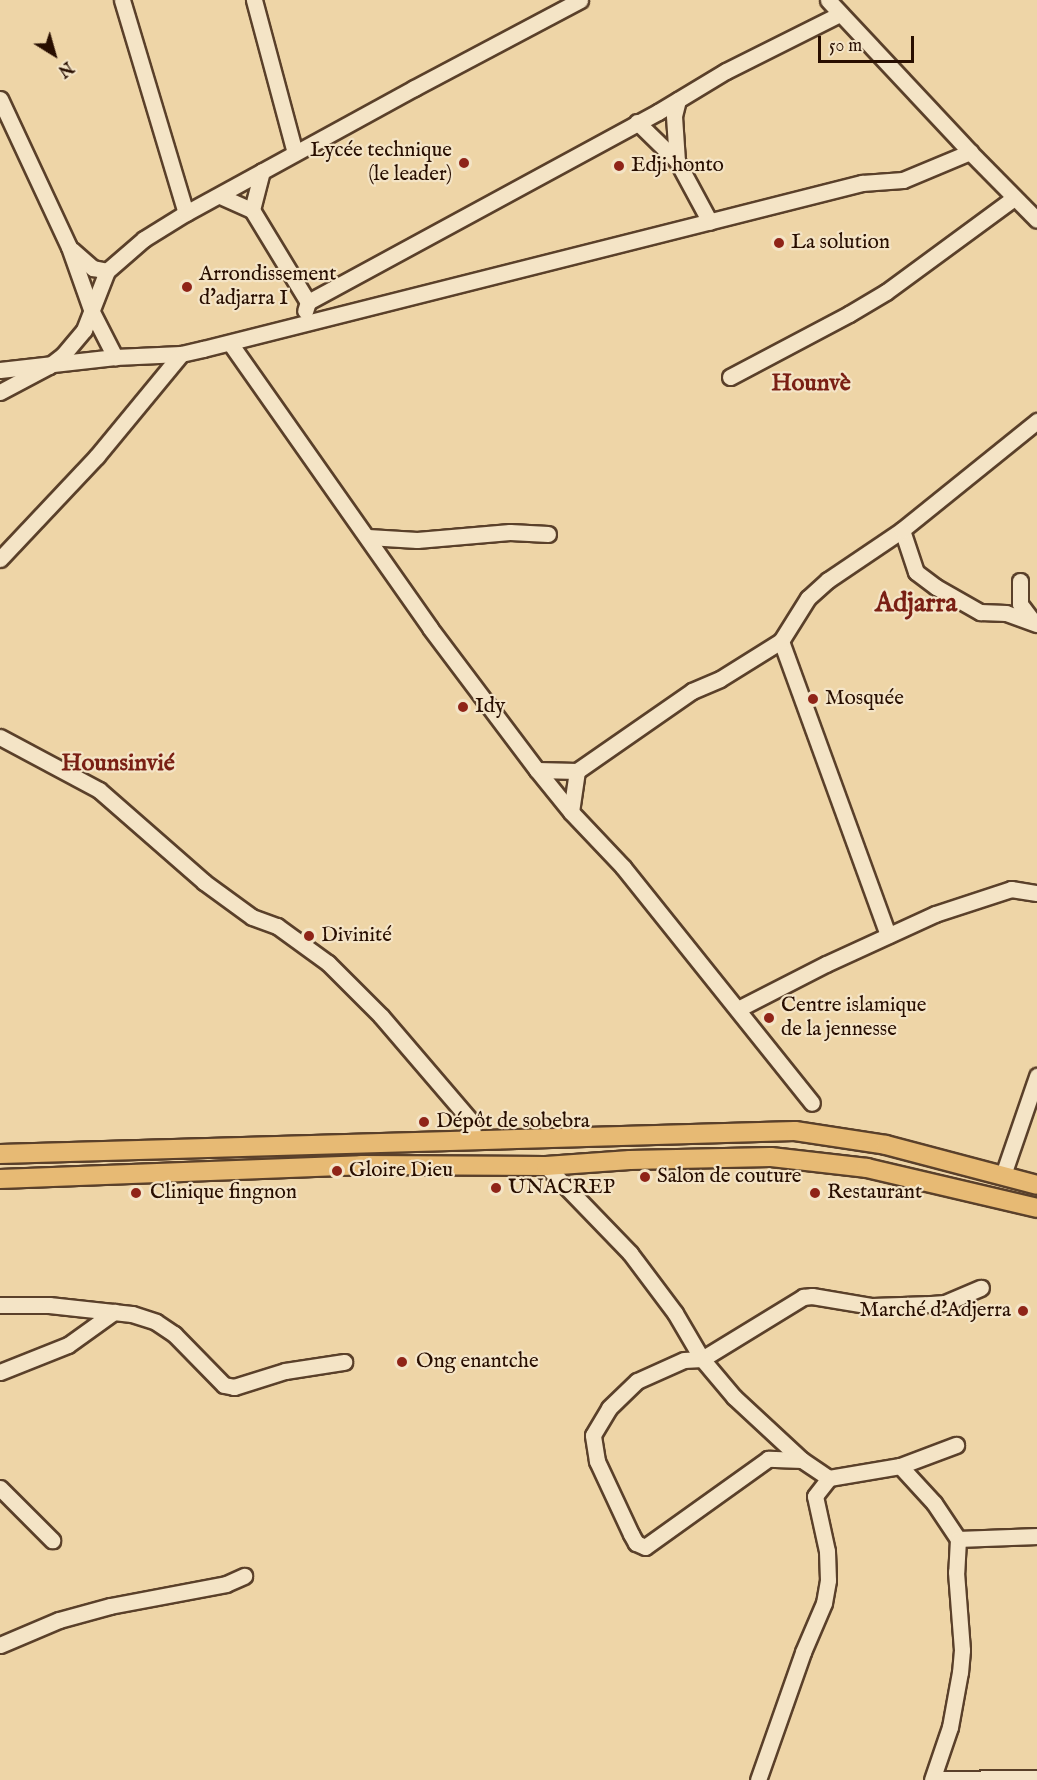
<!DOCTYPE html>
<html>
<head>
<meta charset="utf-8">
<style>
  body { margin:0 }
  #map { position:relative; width:1037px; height:1780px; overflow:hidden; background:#eed5a7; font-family:"IM FELL English",serif }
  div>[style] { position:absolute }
  .roads { filter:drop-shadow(2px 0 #5a402a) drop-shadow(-2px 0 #5a402a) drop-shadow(0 2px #5a402a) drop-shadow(0 -2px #5a402a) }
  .minor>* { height:15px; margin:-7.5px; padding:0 7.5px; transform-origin:7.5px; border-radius:7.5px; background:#f4e4c6 }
  .major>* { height:18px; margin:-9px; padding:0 9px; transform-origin:9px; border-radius:9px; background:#e7ba74 }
  .dots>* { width:16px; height:16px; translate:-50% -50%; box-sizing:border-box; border:3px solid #f4e4c6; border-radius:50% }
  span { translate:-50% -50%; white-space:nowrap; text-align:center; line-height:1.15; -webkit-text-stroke:4.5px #f4e4c6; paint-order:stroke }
  .poi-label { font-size:21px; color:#280e00 }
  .right { translate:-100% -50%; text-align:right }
  .left { translate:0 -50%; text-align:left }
  .quarter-label { font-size:24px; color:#7a1f14; font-weight:700 }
  .district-label { font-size:27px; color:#7a1f14; font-weight:700 }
  .north { position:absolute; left:24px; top:24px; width:60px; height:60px; -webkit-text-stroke:4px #f4e4c6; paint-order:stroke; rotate:143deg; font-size:16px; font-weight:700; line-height:24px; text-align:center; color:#280e00 }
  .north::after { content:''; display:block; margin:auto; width:21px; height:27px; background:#280e00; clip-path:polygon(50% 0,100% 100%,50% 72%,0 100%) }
  .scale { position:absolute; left:818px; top:36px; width:96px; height:27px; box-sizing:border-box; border:3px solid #280e00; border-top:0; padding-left:8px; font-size:18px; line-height:21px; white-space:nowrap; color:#280e00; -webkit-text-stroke:4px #f4e4c6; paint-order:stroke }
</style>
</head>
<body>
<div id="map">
  <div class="roads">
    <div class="minor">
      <div style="left:122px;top:0;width:222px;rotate:73.3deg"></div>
      <div style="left:254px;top:0;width:158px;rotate:75deg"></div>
      <div style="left:828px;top:0;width:208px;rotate:46.9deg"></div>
      <div style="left:970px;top:152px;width:95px;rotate:45.4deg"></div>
      <div style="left:0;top:99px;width:163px;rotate:65deg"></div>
      <div style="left:69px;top:247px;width:69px;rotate:70.5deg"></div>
      <div style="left:92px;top:312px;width:51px;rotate:62.9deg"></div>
      <div style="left:678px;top:100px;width:16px;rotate:104deg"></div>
      <div style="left:674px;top:116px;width:45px;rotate:86.2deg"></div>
      <div style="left:677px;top:161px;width:69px;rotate:61.6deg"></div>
      <div style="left:637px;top:122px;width:56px;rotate:44.3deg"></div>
      <div style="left:220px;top:196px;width:35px;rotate:24deg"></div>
      <div style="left:252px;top:210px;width:108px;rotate:58.7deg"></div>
      <div style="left:308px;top:302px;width:9px;rotate:108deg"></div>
      <div style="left:252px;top:210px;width:40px;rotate:-75.6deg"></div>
      <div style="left:72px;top:250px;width:28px;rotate:41deg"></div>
      <div style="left:93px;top:268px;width:14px;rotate:12deg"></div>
      <div style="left:308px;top:302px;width:398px;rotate:-28.5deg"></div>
      <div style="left:658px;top:112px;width:79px;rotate:-31.1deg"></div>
      <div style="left:726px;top:71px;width:127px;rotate:-26.6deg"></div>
      <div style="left:230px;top:343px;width:348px;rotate:54.9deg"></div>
      <div style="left:430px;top:628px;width:178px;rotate:53deg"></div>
      <div style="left:537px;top:770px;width:54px;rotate:51deg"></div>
      <div style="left:571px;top:812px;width:76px;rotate:46.6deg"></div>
      <div style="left:623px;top:867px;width:302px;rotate:51.3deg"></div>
      <div style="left:0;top:370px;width:116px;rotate:-6.4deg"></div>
      <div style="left:115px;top:357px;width:66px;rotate:-2.6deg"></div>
      <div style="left:181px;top:354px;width:23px;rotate:-13deg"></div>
      <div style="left:203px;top:349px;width:680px;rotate:-14.14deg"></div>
      <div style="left:862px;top:183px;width:41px;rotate:-4.2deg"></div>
      <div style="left:903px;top:180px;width:73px;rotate:-22.7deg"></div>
      <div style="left:730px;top:377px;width:135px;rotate:-27.9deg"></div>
      <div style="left:849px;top:314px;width:43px;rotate:-30.7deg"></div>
      <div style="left:886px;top:292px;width:159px;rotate:-36.3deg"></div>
      <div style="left:0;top:392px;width:55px;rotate:-28deg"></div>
      <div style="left:49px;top:366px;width:18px;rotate:-38deg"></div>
      <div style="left:63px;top:355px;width:33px;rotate:-50deg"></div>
      <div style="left:84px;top:330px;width:63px;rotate:-68.7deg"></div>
      <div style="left:107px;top:271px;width:49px;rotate:-40.9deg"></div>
      <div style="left:144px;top:239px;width:49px;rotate:-31.8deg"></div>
      <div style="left:186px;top:213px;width:260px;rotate:-28.7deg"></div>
      <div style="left:414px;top:88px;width:188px;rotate:-27.9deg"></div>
      <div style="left:902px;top:530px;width:44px;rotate:71.6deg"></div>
      <div style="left:916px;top:572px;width:25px;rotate:37deg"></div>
      <div style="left:936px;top:587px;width:51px;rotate:29.6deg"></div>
      <div style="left:980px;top:612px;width:26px;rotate:2deg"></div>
      <div style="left:1006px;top:613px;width:33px;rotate:20deg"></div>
      <div style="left:368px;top:537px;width:49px;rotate:3.5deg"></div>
      <div style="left:417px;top:540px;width:93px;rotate:-4.9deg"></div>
      <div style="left:510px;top:532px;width:38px;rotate:3deg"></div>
      <div style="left:0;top:559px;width:141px;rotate:-46.7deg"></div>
      <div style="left:97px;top:456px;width:132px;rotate:-50.5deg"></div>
      <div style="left:1020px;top:581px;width:23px;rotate:90deg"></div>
      <div style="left:1020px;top:604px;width:21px;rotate:53deg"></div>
      <div style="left:781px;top:641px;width:313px;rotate:70deg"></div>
      <div style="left:0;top:737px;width:112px;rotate:28.2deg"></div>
      <div style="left:99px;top:790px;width:140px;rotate:41.2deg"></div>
      <div style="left:204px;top:882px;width:59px;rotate:36.1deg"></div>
      <div style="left:252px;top:917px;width:27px;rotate:20deg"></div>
      <div style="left:277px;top:926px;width:63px;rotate:36deg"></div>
      <div style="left:328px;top:963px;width:75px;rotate:45deg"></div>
      <div style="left:381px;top:1016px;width:138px;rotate:49.4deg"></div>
      <div style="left:471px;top:1121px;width:18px;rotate:81deg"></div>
      <div style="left:537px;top:770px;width:40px;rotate:1.4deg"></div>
      <div style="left:577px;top:771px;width:140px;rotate:-34.8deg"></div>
      <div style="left:692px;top:691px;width:30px;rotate:-23deg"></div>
      <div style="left:720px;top:679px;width:72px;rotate:-31.9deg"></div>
      <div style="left:781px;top:641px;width:51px;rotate:-57.9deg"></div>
      <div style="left:808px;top:598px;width:27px;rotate:-42deg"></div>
      <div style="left:828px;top:580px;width:89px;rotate:-34deg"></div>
      <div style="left:902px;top:530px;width:174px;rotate:-38.9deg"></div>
      <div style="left:571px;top:812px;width:41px;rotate:-81.7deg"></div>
      <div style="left:738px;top:1009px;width:99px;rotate:-27.1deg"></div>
      <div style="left:826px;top:964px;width:120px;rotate:-24.6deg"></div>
      <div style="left:935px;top:914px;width:80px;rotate:-18.2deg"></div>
      <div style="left:1011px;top:889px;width:26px;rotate:9deg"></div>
      <div style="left:546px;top:1166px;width:121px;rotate:46deg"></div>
      <div style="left:630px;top:1253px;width:75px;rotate:53.1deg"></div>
      <div style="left:675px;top:1313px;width:53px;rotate:59.6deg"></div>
      <div style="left:702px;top:1359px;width:50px;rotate:49.9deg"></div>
      <div style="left:734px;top:1397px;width:93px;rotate:42.8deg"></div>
      <div style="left:802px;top:1460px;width:32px;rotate:34deg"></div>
      <div style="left:1003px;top:1175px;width:105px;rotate:-71deg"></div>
      <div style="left:0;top:1305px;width:49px"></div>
      <div style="left:49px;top:1305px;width:83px;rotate:6.2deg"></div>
      <div style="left:132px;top:1314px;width:25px;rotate:18deg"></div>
      <div style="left:156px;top:1322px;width:22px;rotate:34deg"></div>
      <div style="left:174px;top:1334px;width:71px;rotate:45.6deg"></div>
      <div style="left:224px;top:1385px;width:10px;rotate:11deg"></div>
      <div style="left:234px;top:1387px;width:53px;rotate:-17.4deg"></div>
      <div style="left:285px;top:1371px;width:60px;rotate:-8.7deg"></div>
      <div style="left:0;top:1372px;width:73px;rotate:-21.7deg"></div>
      <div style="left:68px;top:1345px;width:57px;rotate:-35.7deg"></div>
      <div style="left:802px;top:1460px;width:34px;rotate:-178deg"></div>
      <div style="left:768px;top:1459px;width:151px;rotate:144.4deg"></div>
      <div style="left:645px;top:1547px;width:10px;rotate:-156deg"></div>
      <div style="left:636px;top:1543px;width:10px;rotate:-119deg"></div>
      <div style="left:631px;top:1534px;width:81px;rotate:-115deg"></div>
      <div style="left:597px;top:1461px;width:26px;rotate:-99deg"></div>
      <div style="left:593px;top:1435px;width:31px;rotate:-59deg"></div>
      <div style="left:609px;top:1408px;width:39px;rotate:-44deg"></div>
      <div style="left:637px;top:1381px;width:51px;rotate:-24.1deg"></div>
      <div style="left:684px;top:1360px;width:18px;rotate:-3deg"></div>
      <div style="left:702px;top:1359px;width:119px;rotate:-31.5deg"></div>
      <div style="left:803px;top:1297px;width:9px;rotate:-6deg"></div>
      <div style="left:812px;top:1296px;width:61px;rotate:9.5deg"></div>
      <div style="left:872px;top:1306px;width:59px;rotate:-1.9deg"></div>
      <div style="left:931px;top:1304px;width:14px;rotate:-4deg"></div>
      <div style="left:945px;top:1303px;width:39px;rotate:-23deg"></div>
      <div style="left:900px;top:1466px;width:50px;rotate:47.4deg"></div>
      <div style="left:934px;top:1503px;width:43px;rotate:56.3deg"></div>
      <div style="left:958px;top:1539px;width:33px;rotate:93deg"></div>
      <div style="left:956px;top:1572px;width:78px;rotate:85.6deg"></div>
      <div style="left:962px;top:1650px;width:22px;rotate:95deg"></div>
      <div style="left:960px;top:1672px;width:56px;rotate:100.3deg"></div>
      <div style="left:950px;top:1727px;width:56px;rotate:108.8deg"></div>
      <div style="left:0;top:1488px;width:74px;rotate:45deg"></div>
      <div style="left:958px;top:1539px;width:79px;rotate:-2.2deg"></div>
      <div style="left:0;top:1645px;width:64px;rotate:-23deg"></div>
      <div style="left:59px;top:1620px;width:53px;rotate:-15.4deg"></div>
      <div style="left:110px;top:1606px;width:118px;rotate:-10.7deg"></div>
      <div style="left:226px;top:1584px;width:20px;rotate:-24deg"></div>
      <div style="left:933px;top:1779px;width:104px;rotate:-0.6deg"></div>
      <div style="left:758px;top:1780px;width:136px;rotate:-70.6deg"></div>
      <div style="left:803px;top:1652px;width:53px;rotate:-66.8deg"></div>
      <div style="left:824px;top:1603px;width:23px;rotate:-80deg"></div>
      <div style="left:828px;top:1580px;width:29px;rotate:-92deg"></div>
      <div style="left:827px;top:1551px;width:56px;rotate:-102.3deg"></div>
      <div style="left:815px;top:1496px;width:23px;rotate:-52deg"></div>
      <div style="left:829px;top:1478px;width:72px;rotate:-9.6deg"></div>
      <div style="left:900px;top:1466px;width:60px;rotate:-20.6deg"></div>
    </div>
    <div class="major">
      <div style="left:0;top:1154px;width:795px;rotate:-1.66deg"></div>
      <div style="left:795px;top:1131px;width:92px;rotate:8.7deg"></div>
      <div style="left:886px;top:1145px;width:156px;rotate:14.8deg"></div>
      <div style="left:0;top:1179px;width:361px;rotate:-2.2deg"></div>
      <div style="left:361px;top:1165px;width:185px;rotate:0.3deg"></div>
      <div style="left:546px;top:1166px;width:84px;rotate:-4.1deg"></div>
      <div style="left:630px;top:1160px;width:141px;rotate:-1.2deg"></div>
      <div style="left:771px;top:1157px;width:97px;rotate:6.5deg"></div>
      <div style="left:867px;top:1168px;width:175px;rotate:13.2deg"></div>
    </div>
  </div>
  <div class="dots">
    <div style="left:464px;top:163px;background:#8f2418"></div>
    <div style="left:619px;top:166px;background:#8f2418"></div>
    <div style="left:779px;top:243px;background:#8f2418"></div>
    <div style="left:187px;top:287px;background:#8f2418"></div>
    <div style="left:813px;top:699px;background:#8f2418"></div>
    <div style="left:463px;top:707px;background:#8f2418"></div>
    <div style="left:309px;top:936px;background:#8f2418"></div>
    <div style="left:769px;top:1018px;background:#8f2418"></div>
    <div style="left:424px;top:1122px;background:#8f2418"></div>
    <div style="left:337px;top:1171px;background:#8f2418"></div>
    <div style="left:645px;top:1177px;background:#8f2418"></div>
    <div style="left:496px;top:1188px;background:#8f2418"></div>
    <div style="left:136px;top:1193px;background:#8f2418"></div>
    <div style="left:815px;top:1193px;background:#8f2418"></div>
    <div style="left:1023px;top:1311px;background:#8f2418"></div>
    <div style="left:402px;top:1362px;background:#8f2418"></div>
  </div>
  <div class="poi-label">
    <span class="right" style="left:452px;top:163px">Lycée technique<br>(le leader)</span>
    <span class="left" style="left:631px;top:166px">Edji honto</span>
    <span class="left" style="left:791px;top:243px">La solution</span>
    <span class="left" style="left:199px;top:287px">Arrondissement<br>d'adjarra I</span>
    <span class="left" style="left:825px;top:699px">Mosquée</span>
    <span class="left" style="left:475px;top:707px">Idy</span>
    <span class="left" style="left:321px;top:936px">Divinité</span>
    <span class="left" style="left:781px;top:1018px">Centre islamique<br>de la jennesse</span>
    <span class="left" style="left:436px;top:1122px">Dépôt de sobebra</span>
    <span class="left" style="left:349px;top:1171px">Gloire Dieu</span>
    <span class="left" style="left:657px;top:1177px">Salon de couture</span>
    <span class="left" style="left:508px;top:1188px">UNACREP</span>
    <span class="left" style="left:150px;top:1193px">Clinique fingnon</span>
    <span class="left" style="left:827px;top:1193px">Restaurant</span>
    <span class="right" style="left:1011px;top:1311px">Marché d'Adjerra</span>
    <span class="left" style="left:416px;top:1362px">Ong enantche</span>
  </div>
  <div class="quarter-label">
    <span style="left:811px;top:384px">Hounvè</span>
    <span style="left:118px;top:764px">Hounsinvié</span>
  </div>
  <div class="district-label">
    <span style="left:916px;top:605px">Adjarra</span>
  </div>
  <div class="north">N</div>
  <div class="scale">50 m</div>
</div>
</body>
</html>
